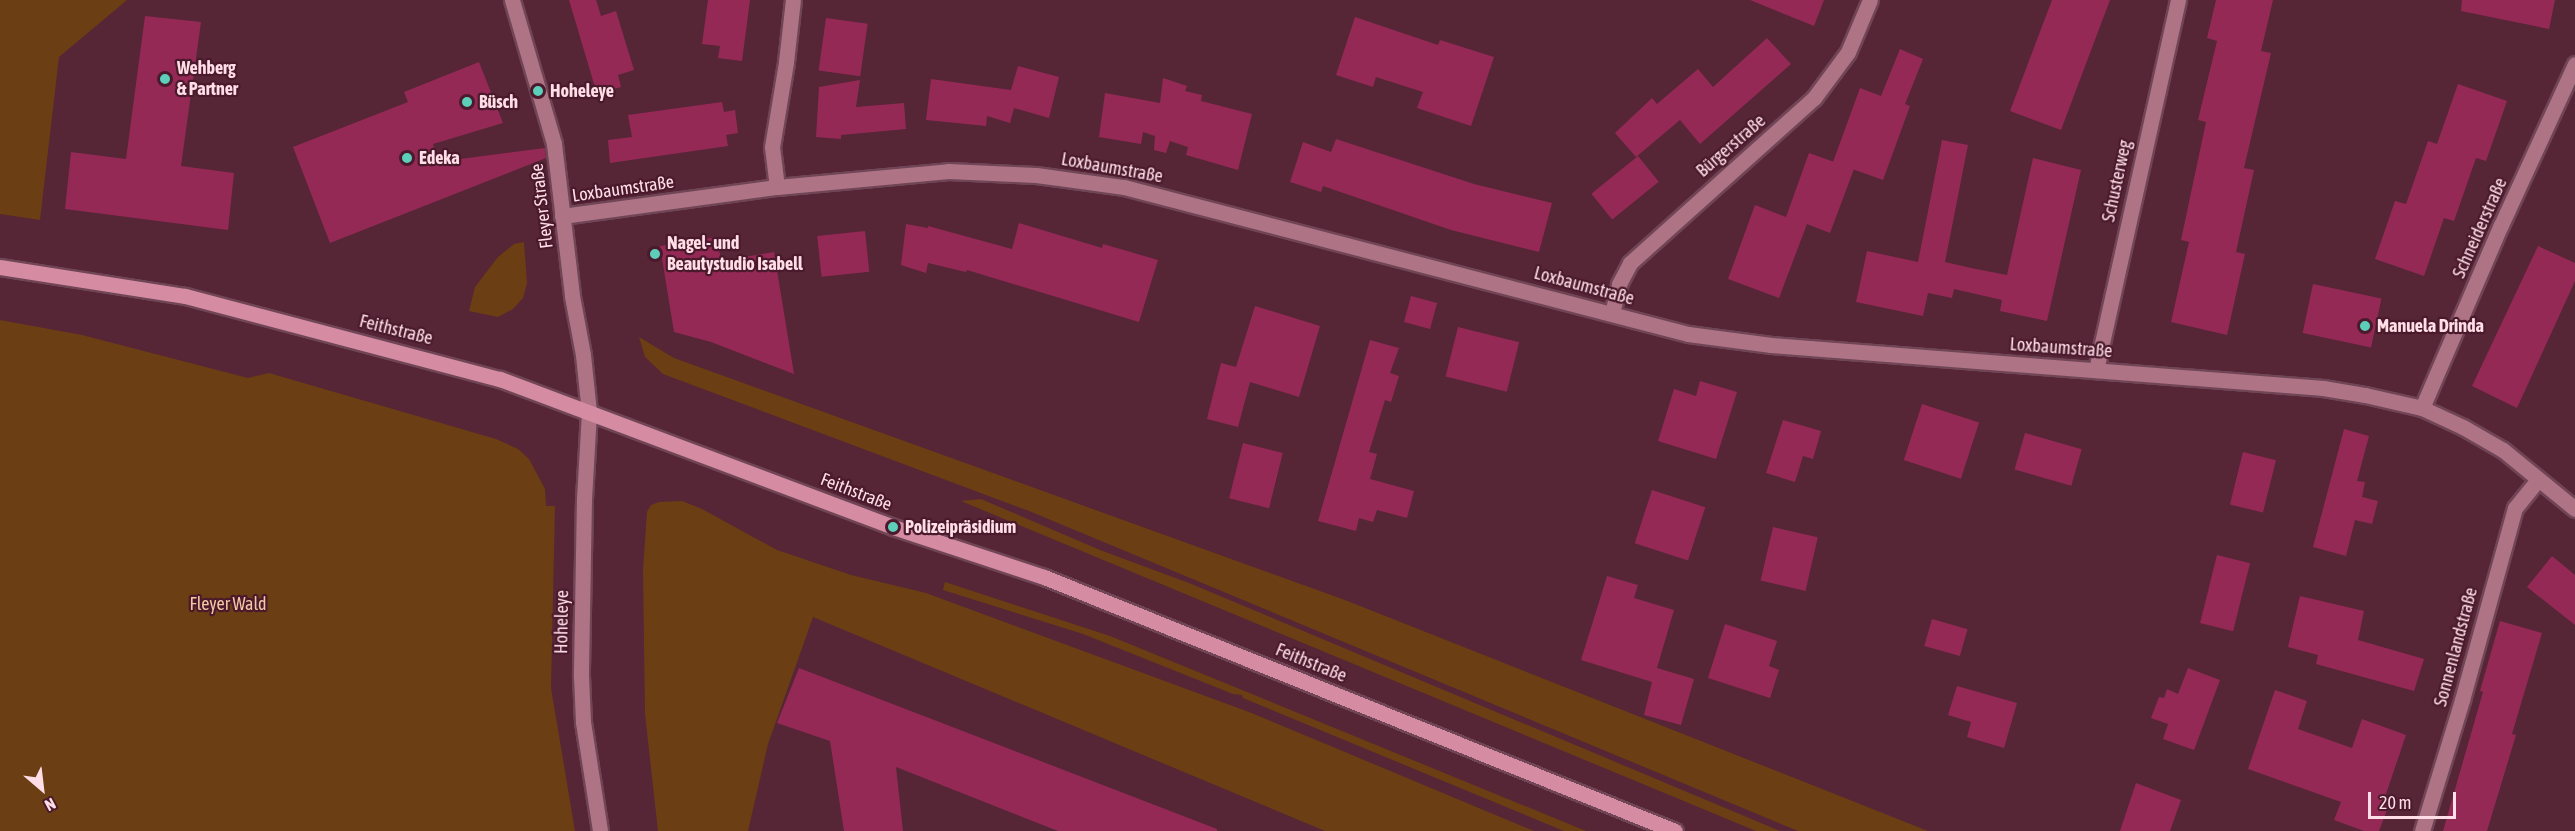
<!DOCTYPE html>
<html>
<head>
<meta charset="utf-8">
<style>
  body { margin:0 }
  #map { position:relative; width:2575px; height:831px; overflow:hidden; background:#562536; font-family:"Asap Condensed",sans-serif }
  div>[style] { position:absolute }
  .green>* { inset:0; background:#6c3e13 }
  .building>* { inset:0; background:#952956; transform-origin:0 0 }
  .roads { filter:drop-shadow(2px 0 #704556) drop-shadow(-2px 0 #704556) drop-shadow(0 2px #704556) drop-shadow(0 -2px #704556) }
  .minor>* { height:15px; margin:-7.5px; padding:0 7.5px; transform-origin:7.5px; border-radius:7.5px; background:#ae7486 }
  .major>* { height:15px; margin:-7.5px; padding:0 7.5px; transform-origin:7.5px; border-radius:7.5px; background:#d58ca3 }
  .dots>* { width:16px; height:16px; translate:-50% -50%; box-sizing:border-box; border:3px solid #4a1a2c; border-radius:50% }
  span { translate:-50% -50%; white-space:nowrap; text-align:center; line-height:1.15; -webkit-text-stroke:4.5px #4a1a2c; paint-order:stroke }
  .poi-label { font-size:18px; color:#ffdee7; font-weight:700 }
  .left { translate:0 -50%; text-align:left }
  .street-label { font-size:18px; color:#ffdee7 }
  .park-label { font-size:18px; color:#f5c6a3 }
  .north { position:absolute; left:12px; top:759px; width:60px; height:60px; -webkit-text-stroke:4px #4a1a2c; paint-order:stroke; rotate:152deg; font-size:16px; font-weight:700; line-height:24px; text-align:center; color:#ffdee7 }
  .north::after { content:''; display:block; margin:auto; width:21px; height:27px; background:#ffdee7; clip-path:polygon(50% 0,100% 100%,50% 72%,0 100%) }
  .scale { position:absolute; left:2368px; top:792px; width:88px; height:27px; box-sizing:border-box; border:3px solid #ffdee7; border-top:0; padding-left:8px; font-size:18px; line-height:21px; white-space:nowrap; color:#ffdee7; -webkit-text-stroke:4px #4a1a2c; paint-order:stroke }
</style>
</head>
<body>
<div id="map">
  <div class="green">
    <div style="clip-path:polygon(0 0,127px 0,59px 57px,40px 220px,0 214px)"></div>
    <div style="clip-path:polygon(524px 242px,527px 283px,523px 298px,513px 309px,498px 317px,469px 311px,475px 287px,498px 257px,514px 244px)"></div>
    <div style="clip-path:polygon(0 320px,82px 335px,248px 378px,269px 373px,496px 439px,518px 449px,529px 459px,545px 489px,546px 506px,555px 506px,551px 688px,575px 831px,0 831px)"></div>
    <div style="clip-path:polygon(639px 337px,674px 358px,1345px 600px,1928px 831px,1798px 831px,1029px 511px,663px 374px,645px 357px)"></div>
    <div style="clip-path:polygon(981px 499px,1100px 550px,1189px 583px,1780px 831px,1756px 831px,961px 501px)"></div>
    <div style="clip-path:polygon(682px 501px,702px 509px,777px 550px,851px 575px,926px 593px,1249px 712px,1534px 831px,1325px 831px,813px 617px,768px 744px,748px 831px,658px 831px,645px 714px,643px 570px,647px 512px,651px 505px,659px 502px)"></div>
    <div style="clip-path:polygon(945px 582px,1110px 636px,1586px 831px,1564px 831px,1243px 698px,1242px 695px,1233px 694px,1083px 634px,943px 590px)"></div>
  </div>
  <div class="building">
    <div style="clip-path:polygon(569px 0,596px 0,601px 16px,616px 11px,634px 70px,618px 75px,621px 87px,597px 94px)"></div>
    <div style="clip-path:polygon(708px 0,750px 0,742px 61px,718px 58px,720px 46px,702px 44px)"></div>
    <div style="clip-path:polygon(1750px 0,1824px 0,1814px 26px)"></div>
    <div style="clip-path:polygon(2052px 0,2110px 0,2061px 130px,2010px 111px)"></div>
    <div style="clip-path:polygon(2216px 0,2273px 0,2261px 51px,2271px 53px,2244px 168px,2254px 170px,2236px 252px,2245px 254px,2227px 335px,2171px 322px,2189px 242px,2181px 240px,2206px 122px,2198px 120px,2217px 41px,2207px 38px)"></div>
    <div style="clip-path:polygon(2462px 0,2555px 0,2549px 29px,2461px 11px)"></div>
    <div style="clip-path:polygon(145px 16px,201px 22px,181px 166px,234px 173px,228px 230px,65px 209px,71px 152px,126px 159px)"></div>
    <div style="clip-path:polygon(1355px 17px,1438px 45px,1440px 40px,1494px 57px,1471px 126px,1417px 108px,1423px 92px,1376px 77px,1373px 87px,1336px 75px)"></div>
    <div style="left:826px;top:18px;width:42px;height:53px;rotate:8deg"></div>
    <div style="clip-path:polygon(1767px 38px,1791px 64px,1700px 144px,1680px 120px,1636px 157px,1615px 133px,1652px 98px,1657px 104px,1698px 69px,1713px 87px)"></div>
    <div style="clip-path:polygon(1900px 49px,1923px 59px,1905px 104px,1910px 106px,1883px 180px,1833px 162px,1860px 88px,1881px 96px)"></div>
    <div style="clip-path:polygon(479px 62px,503px 123px,433px 144px,437px 162px,545px 148px,546px 158px,330px 243px,293px 147px,408px 102px,404px 92px)"></div>
    <div style="clip-path:polygon(1018px 66px,1059px 77px,1049px 118px,1014px 108px,1010px 123px,987px 116px,986px 126px,926px 120px,931px 79px,1011px 90px)"></div>
    <div style="clip-path:polygon(1163px 78px,1187px 86px,1185px 91px,1202px 95px,1201px 101px,1252px 114px,1238px 170px,1186px 155px,1188px 147px,1170px 141px,1166px 153px,1154px 150px,1155px 136px,1143px 132px,1141px 144px,1099px 137px,1105px 93px,1160px 103px)"></div>
    <div style="clip-path:polygon(860px 80px,856px 107px,904px 103px,906px 129px,841px 135px,841px 139px,816px 137px,819px 87px)"></div>
    <div style="clip-path:polygon(2458px 84px,2507px 101px,2486px 161px,2476px 158px,2454px 221px,2444px 218px,2424px 276px,2375px 259px,2395px 201px,2406px 204px,2428px 141px,2437px 144px)"></div>
    <div style="clip-path:polygon(722px 102px,724px 112px,735px 110px,738px 133px,726px 135px,728px 146px,610px 163px,608px 140px,632px 137px,628px 115px)"></div>
    <div style="clip-path:polygon(1336px 139px,1474px 184px,1552px 203px,1539px 252px,1451px 230px,1323px 186px,1321px 192px,1290px 182px,1303px 142px,1331px 152px)"></div>
    <div style="clip-path:polygon(1942px 140px,1968px 145px,1945px 262px,1971px 268px,2007px 275px,2033px 158px,2081px 170px,2047px 321px,2000px 311px,2002px 300px,1954px 289px,1952px 298px,1928px 293px,1923px 316px,1856px 302px,1867px 251px,1918px 262px)"></div>
    <div style="clip-path:polygon(1809px 153px,1854px 169px,1830px 233px,1807px 224px,1779px 298px,1728px 279px,1755px 205px,1786px 217px)"></div>
    <div style="left:1638px;top:156px;width:33px;height:60px;rotate:51deg"></div>
    <div style="clip-path:polygon(1019px 223px,1102px 248px,1103px 244px,1158px 260px,1139px 322px,967px 270px,966px 272px,928px 263px,926px 273px,901px 265px,906px 224px,928px 228px,928px 226px,1012px 249px)"></div>
    <div style="left:865px;top:231px;width:41px;height:48px;rotate:84deg"></div>
    <div style="clip-path:polygon(717px 237px,721px 261px,774px 252px,794px 374px,711px 342px,674px 332px,660px 246px)"></div>
    <div style="clip-path:polygon(2538px 246px,2575px 263px,2575px 281px,2517px 408px,2472px 386px)"></div>
    <div style="left:2313px;top:284px;width:70px;height:50px;rotate:12deg"></div>
    <div style="left:1411px;top:296px;width:27px;height:27px;rotate:15deg"></div>
    <div style="clip-path:polygon(1255px 306px,1320px 326px,1299px 397px,1250px 382px,1238px 427px,1207px 419px,1221px 363px,1236px 367px)"></div>
    <div style="left:1458px;top:327px;width:63px;height:51px;rotate:14deg"></div>
    <div style="clip-path:polygon(1370px 340px,1399px 348px,1390px 373px,1399px 376px,1391px 402px,1385px 400px,1369px 452px,1377px 454px,1370px 479px,1414px 491px,1407px 518px,1377px 510px,1373px 522px,1359px 518px,1356px 531px,1318px 521px)"></div>
    <div style="clip-path:polygon(1700px 381px,1737px 392px,1716px 459px,1658px 441px,1674px 389px,1696px 396px)"></div>
    <div style="left:1922px;top:404px;width:60px;height:59px;rotate:18deg"></div>
    <div style="clip-path:polygon(1783px 420px,1821px 431px,1813px 459px,1803px 456px,1795px 482px,1766px 473px)"></div>
    <div style="clip-path:polygon(2344px 429px,2369px 436px,2357px 481px,2365px 482px,2362px 497px,2378px 501px,2372px 524px,2355px 520px,2346px 556px,2313px 547px)"></div>
    <div style="left:2025px;top:433px;width:59px;height:38px;rotate:16deg"></div>
    <div style="left:1243px;top:443px;width:41px;height:57px;rotate:14deg"></div>
    <div style="left:2243px;top:452px;width:34px;height:54px;rotate:14deg"></div>
    <div style="left:1652px;top:490px;width:56px;height:56px;rotate:18deg"></div>
    <div style="left:1773px;top:527px;width:46px;height:55px;rotate:13deg"></div>
    <div style="left:2217px;top:555px;width:34px;height:70px;rotate:14deg"></div>
    <div style="clip-path:polygon(2552px 556px,2575px 575px,2575px 625px,2527px 587px)"></div>
    <div style="clip-path:polygon(1607px 576px,1638px 585px,1634px 598px,1674px 610px,1657px 668px,1694px 679px,1681px 725px,1644px 715px,1652px 682px,1581px 660px)"></div>
    <div style="clip-path:polygon(2300px 596px,2364px 611px,2358px 640px,2424px 659px,2414px 691px,2316px 664px,2318px 655px,2288px 647px)"></div>
    <div style="left:1932px;top:619px;width:37px;height:28px;rotate:16deg"></div>
    <div style="clip-path:polygon(2500px 621px,2542px 633px,2512px 734px,2516px 735px,2487px 831px,2443px 831px,2483px 692px,2480px 691px)"></div>
    <div style="clip-path:polygon(1725px 624px,1777px 641px,1769px 666px,1779px 670px,1770px 698px,1708px 678px)"></div>
    <div style="clip-path:polygon(799px 668px,1217px 829px,1217px 831px,1058px 831px,896px 767px,903px 831px,844px 831px,830px 741px,777px 723px)"></div>
    <div style="clip-path:polygon(2188px 668px,2220px 680px,2194px 750px,2163px 739px,2168px 724px,2151px 718px,2159px 697px,2164px 698px,2167px 689px,2178px 694px)"></div>
    <div style="clip-path:polygon(1957px 686px,2017px 703px,2004px 748px,1967px 737px,1971px 722px,1948px 715px)"></div>
    <div style="clip-path:polygon(2275px 690px,2307px 701px,2298px 729px,2352px 748px,2362px 719px,2406px 735px,2384px 800px,2390px 802px,2379px 831px,2364px 831px,2334px 820px,2341px 802px,2248px 769px)"></div>
    <div style="clip-path:polygon(2136px 783px,2181px 800px,2170px 831px,2120px 831px)"></div>
  </div>
  <div class="roads">
    <div class="minor">
      <div style="left:512px;top:0;width:150px;rotate:73.7deg"></div>
      <div style="left:554px;top:144px;width:153px;rotate:83.2deg"></div>
      <div style="left:572px;top:296px;width:60px;rotate:79.4deg"></div>
      <div style="left:583px;top:355px;width:57px;rotate:84deg"></div>
      <div style="left:589px;top:412px;width:86px;rotate:93.3deg"></div>
      <div style="left:584px;top:498px;width:178px;rotate:91deg"></div>
      <div style="left:581px;top:676px;width:46px;rotate:87.5deg"></div>
      <div style="left:583px;top:722px;width:110px;rotate:81.1deg"></div>
      <div style="left:777px;top:187px;width:40px;rotate:-97.1deg"></div>
      <div style="left:772px;top:147px;width:86px;rotate:-80.6deg"></div>
      <div style="left:786px;top:62px;width:62px;rotate:-83.6deg"></div>
      <div style="left:562px;top:216px;width:217px;rotate:-7.7deg"></div>
      <div style="left:777px;top:187px;width:172px;rotate:-5.3deg"></div>
      <div style="left:948px;top:171px;width:88px;rotate:2.6deg"></div>
      <div style="left:1036px;top:175px;width:89px;rotate:7.8deg"></div>
      <div style="left:1124px;top:187px;width:583px;rotate:14.61deg"></div>
      <div style="left:1688px;top:334px;width:84px;rotate:7.5deg"></div>
      <div style="left:1771px;top:345px;width:554px;rotate:4.45deg"></div>
      <div style="left:2323px;top:388px;width:43px;rotate:9.5deg"></div>
      <div style="left:2365px;top:395px;width:58px;rotate:12.8deg"></div>
      <div style="left:2422px;top:408px;width:45px;rotate:24.9deg"></div>
      <div style="left:2463px;top:427px;width:46px;rotate:29.9deg"></div>
      <div style="left:2503px;top:450px;width:93px;rotate:39.3deg"></div>
      <div style="left:1612px;top:313px;width:30px;rotate:-76deg"></div>
      <div style="left:1619px;top:284px;width:24px;rotate:-62deg"></div>
      <div style="left:1630px;top:263px;width:247px;rotate:-41.9deg"></div>
      <div style="left:1814px;top:98px;width:57px;rotate:-53.5deg"></div>
      <div style="left:1848px;top:52px;width:56px;rotate:-67.1deg"></div>
      <div style="left:2096px;top:370px;width:379px;rotate:-77.5deg"></div>
      <div style="left:2422px;top:408px;width:199px;rotate:-66.7deg"></div>
      <div style="left:2501px;top:225px;width:177px;rotate:-65.3deg"></div>
      <div style="left:2422px;top:831px;width:137px;rotate:-73deg"></div>
      <div style="left:2462px;top:700px;width:199px;rotate:-74.6deg"></div>
      <div style="left:2515px;top:508px;width:36px;rotate:-51deg"></div>
    </div>
    <div class="major">
      <div style="left:0;top:267px;width:187px;rotate:8.9deg"></div>
      <div style="left:185px;top:296px;width:326px;rotate:14.8deg"></div>
      <div style="left:500px;top:379px;width:420px;rotate:20.6deg"></div>
      <div style="left:893px;top:527px;width:159px;rotate:18.3deg"></div>
      <div style="left:1044px;top:577px;width:680px;rotate:21.93deg"></div>
    </div>
  </div>
  <div class="dots">
    <div style="left:165px;top:79px;background:#5dceb9"></div>
    <div style="left:538px;top:91px;background:#5dceb9"></div>
    <div style="left:467px;top:102px;background:#5dceb9"></div>
    <div style="left:407px;top:158px;background:#5dceb9"></div>
    <div style="left:655px;top:254px;background:#5dceb9"></div>
    <div style="left:2365px;top:326px;background:#5dceb9"></div>
    <div style="left:893px;top:527px;background:#5dceb9"></div>
  </div>
  <div class="poi-label">
    <span class="left" style="left:177px;top:79px">Wehberg<br>&amp; Partner</span>
    <span class="left" style="left:550px;top:91px">Hoheleye</span>
    <span class="left" style="left:479px;top:102px">Büsch</span>
    <span class="left" style="left:419px;top:158px">Edeka</span>
    <span class="left" style="left:667px;top:254px">Nagel- und<br>Beautystudio Isabell</span>
    <span class="left" style="left:2377px;top:326px">Manuela Drinda</span>
    <span class="left" style="left:905px;top:527px">Polizeipräsidium</span>
  </div>
  <div class="street-label">
    <span style="left:1731px;top:146px;rotate:-41deg">Bürgerstraße</span>
    <span style="left:1112px;top:168px;rotate:10deg">Loxbaumstraße</span>
    <span style="left:2117px;top:181px;rotate:-78deg">Schusterweg</span>
    <span style="left:623px;top:189px;rotate:-8deg">Loxbaumstraße</span>
    <span style="left:542px;top:206px;rotate:-97deg">Fleyer Straße</span>
    <span style="left:2480px;top:228px;rotate:-66deg">Schneiderstraße</span>
    <span style="left:1584px;top:286px;rotate:15deg">Loxbaumstraße</span>
    <span style="left:396px;top:330px;rotate:14deg">Feithstraße</span>
    <span style="left:2061px;top:348px;rotate:4deg">Loxbaumstraße</span>
    <span style="left:856px;top:492px;rotate:21deg">Feithstraße</span>
    <span style="left:562px;top:622px;rotate:-89deg">Hoheleye</span>
    <span style="left:2456px;top:647px;rotate:-75deg">Sonnenlandstraße</span>
    <span style="left:1311px;top:663px;rotate:22deg">Feithstraße</span>
  </div>
  <div class="park-label">
    <span style="left:228px;top:604px">Fleyer Wald</span>
  </div>
  <div class="north">N</div>
  <div class="scale">20 m</div>
</div>
</body>
</html>
